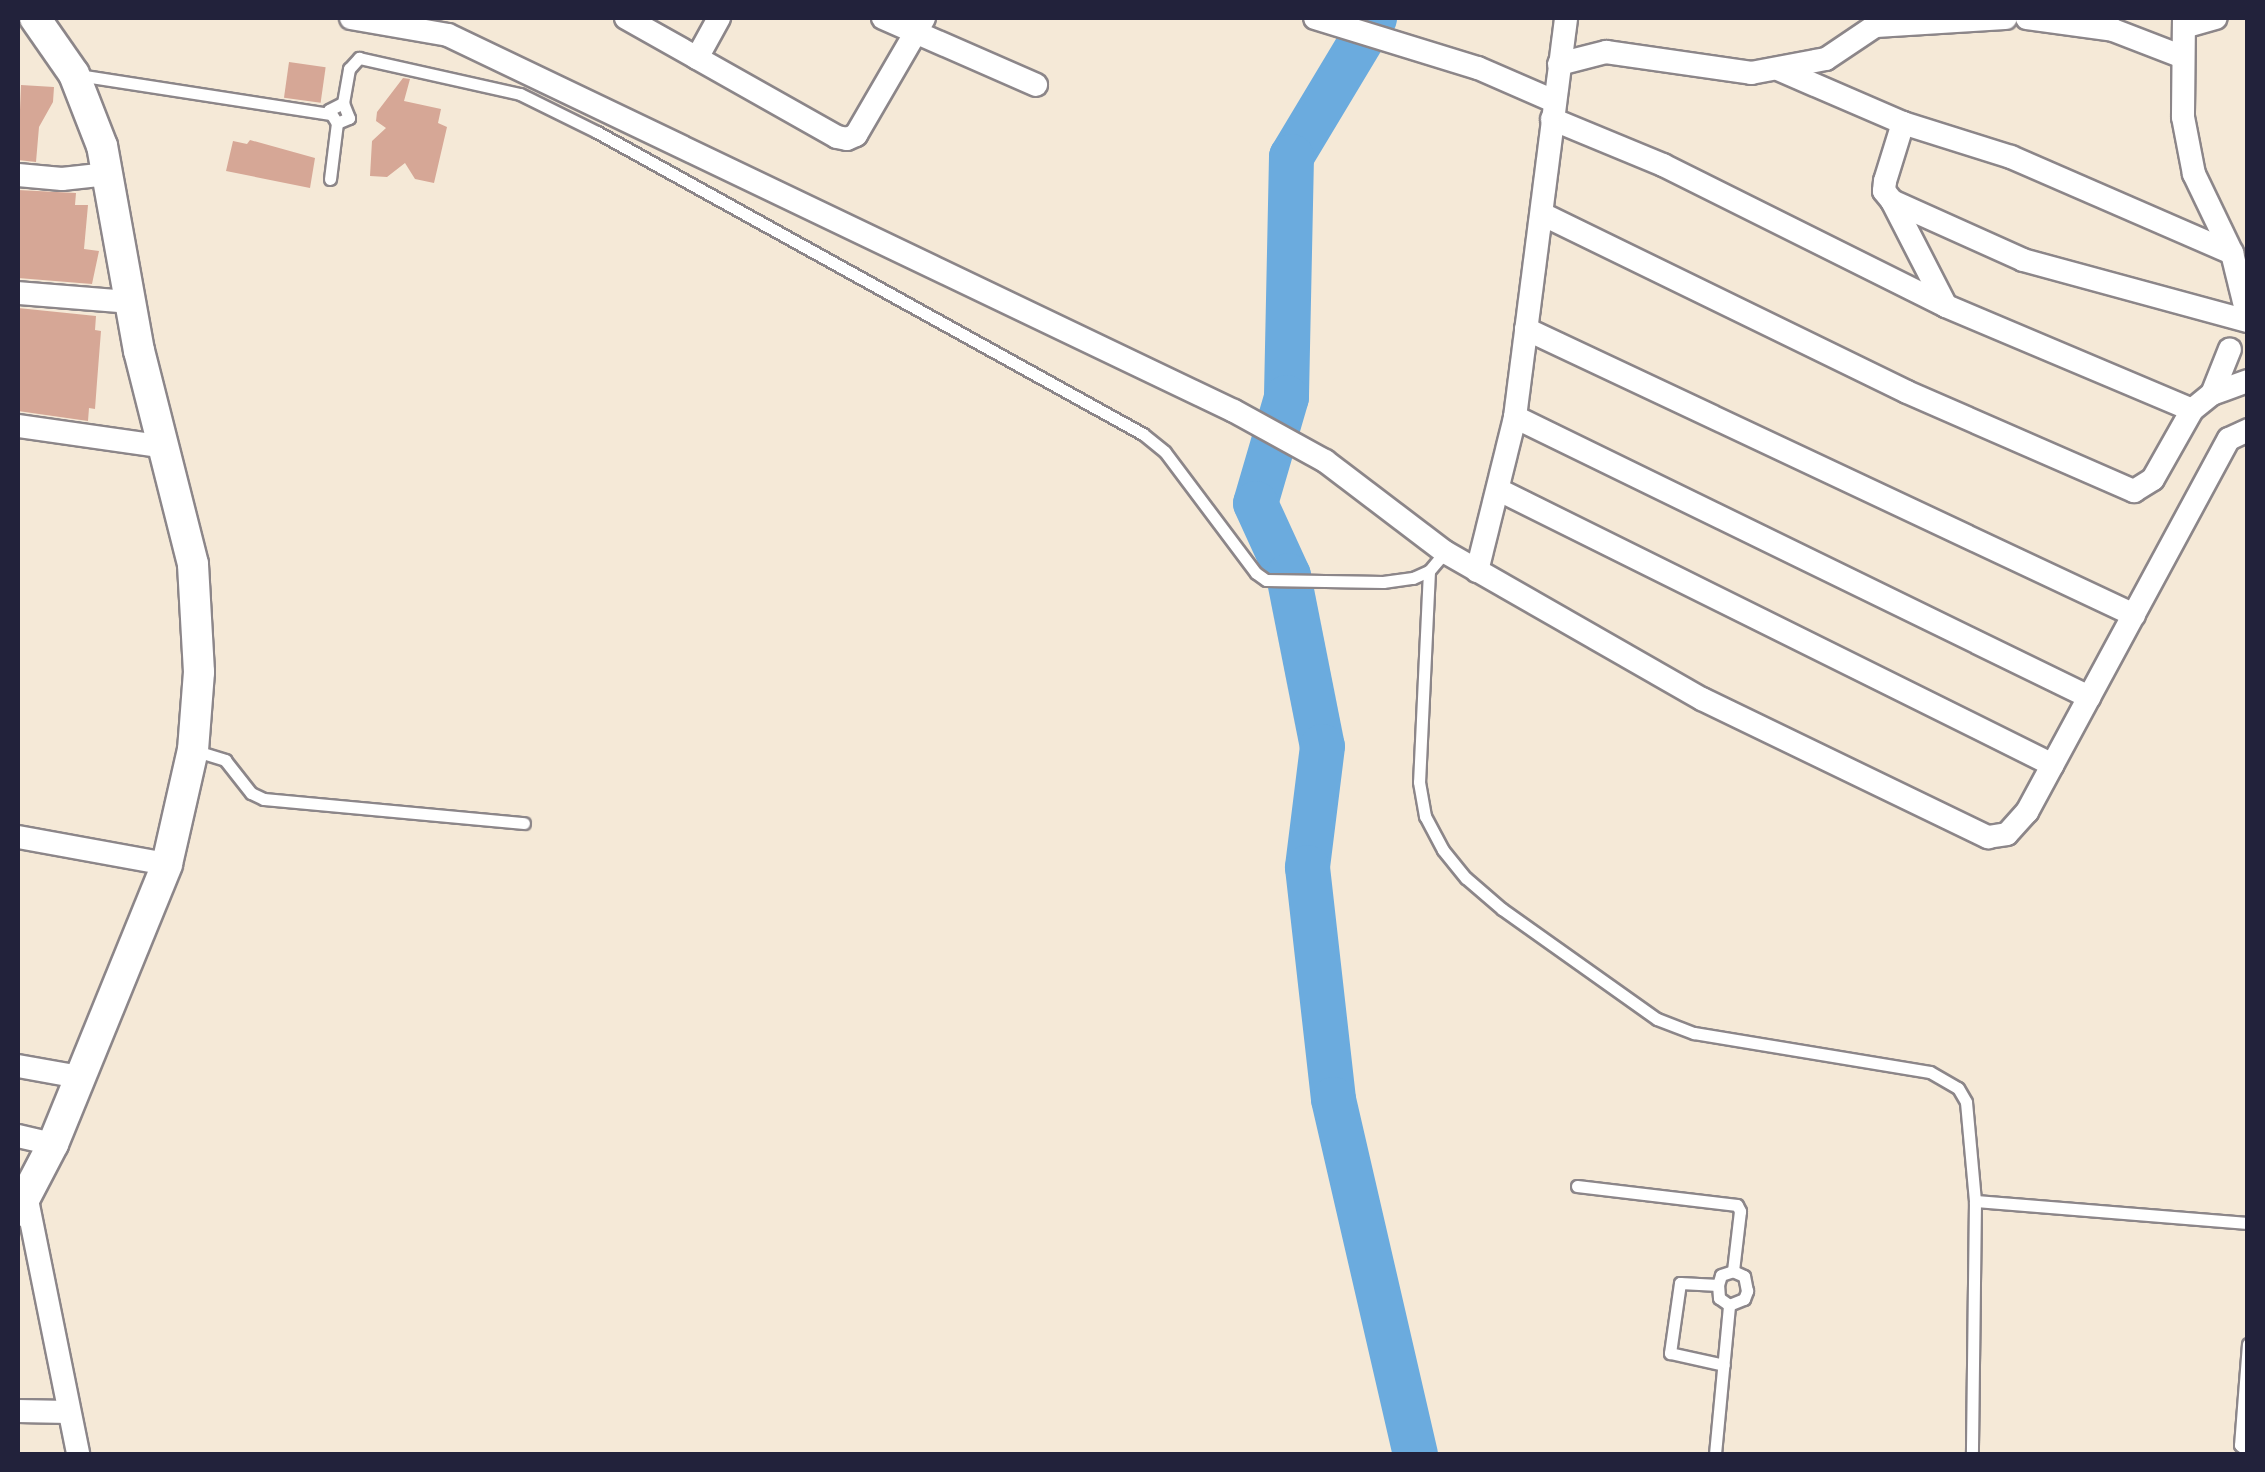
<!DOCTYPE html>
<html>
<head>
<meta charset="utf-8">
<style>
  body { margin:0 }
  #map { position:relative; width:2265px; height:1472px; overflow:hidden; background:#f5e9d7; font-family:Sriracha,sans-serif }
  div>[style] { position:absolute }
  .river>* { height:45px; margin:-22.5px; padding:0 22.5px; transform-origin:22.5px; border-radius:22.5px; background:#6babde }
  .building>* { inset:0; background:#d6a796; transform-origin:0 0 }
  .roads { filter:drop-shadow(2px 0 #8c8689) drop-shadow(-2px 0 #8c8689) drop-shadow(0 2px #8c8689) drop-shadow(0 -2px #8c8689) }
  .service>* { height:11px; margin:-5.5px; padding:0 5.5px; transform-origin:5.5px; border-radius:5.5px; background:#fff }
  .minor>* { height:22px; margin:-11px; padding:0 11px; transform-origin:11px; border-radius:11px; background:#fff }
  .tertiary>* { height:30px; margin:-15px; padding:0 15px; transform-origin:15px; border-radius:15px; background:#fff }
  span { translate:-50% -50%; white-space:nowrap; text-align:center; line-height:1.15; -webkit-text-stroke:9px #f6f6f2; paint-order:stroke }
  .frame { position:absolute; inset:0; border:20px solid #22223b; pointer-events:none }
</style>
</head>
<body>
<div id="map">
  <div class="river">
    <div style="left:1374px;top:18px;width:161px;rotate:121deg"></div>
    <div style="left:1291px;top:156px;width:241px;rotate:91.2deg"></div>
    <div style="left:1286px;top:397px;width:110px;rotate:106.3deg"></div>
    <div style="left:1255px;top:503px;width:79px;rotate:65.4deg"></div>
    <div style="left:1288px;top:575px;width:174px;rotate:78.8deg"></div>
    <div style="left:1322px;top:746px;width:122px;rotate:97.1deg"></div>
    <div style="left:1307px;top:867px;width:233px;rotate:83.6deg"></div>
    <div style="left:1333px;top:1099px;width:364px;rotate:77deg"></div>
  </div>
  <div class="building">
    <div style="left:289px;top:62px;width:37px;height:36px;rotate:8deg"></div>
    <div style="clip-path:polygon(403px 78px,410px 79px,404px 101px,441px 109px,438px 123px,447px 127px,434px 183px,415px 179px,405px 163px,387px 177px,370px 176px,372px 141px,386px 128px,376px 121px,377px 112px)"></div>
    <div style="clip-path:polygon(21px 85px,54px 87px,53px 102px,39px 127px,36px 162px,18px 160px)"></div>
    <div style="clip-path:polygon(250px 140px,315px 158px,310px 188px,226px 171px,233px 141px,247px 144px)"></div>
    <div style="clip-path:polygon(18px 190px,76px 193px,75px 205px,88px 205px,84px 249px,99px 251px,92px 284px,18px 278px)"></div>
    <div style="clip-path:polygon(18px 308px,96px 316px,95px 330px,101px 331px,97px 382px,95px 409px,89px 408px,88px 421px,18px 411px)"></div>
  </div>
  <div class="roads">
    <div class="service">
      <div style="left:78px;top:75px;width:254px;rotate:8.8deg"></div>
      <div style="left:337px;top:123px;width:13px;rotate:-23deg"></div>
      <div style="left:349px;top:118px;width:16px;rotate:-112deg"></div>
      <div style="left:343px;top:103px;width:35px;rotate:-80deg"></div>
      <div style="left:349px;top:69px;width:15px;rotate:-48deg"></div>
      <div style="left:359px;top:58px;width:165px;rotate:12.6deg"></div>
      <div style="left:520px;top:94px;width:86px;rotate:26.3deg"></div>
      <div style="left:597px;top:132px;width:624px;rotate:28.95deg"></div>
      <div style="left:1143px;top:434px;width:28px;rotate:39deg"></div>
      <div style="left:1165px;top:452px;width:151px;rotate:53.1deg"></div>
      <div style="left:1256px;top:573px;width:12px;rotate:35deg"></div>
      <div style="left:1266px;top:580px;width:117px;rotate:1deg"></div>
      <div style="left:1383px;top:582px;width:30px;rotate:-8deg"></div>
      <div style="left:1413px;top:578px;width:17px;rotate:-24deg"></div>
      <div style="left:1429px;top:571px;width:25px;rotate:-50deg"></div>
      <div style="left:330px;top:179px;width:56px;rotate:-82.9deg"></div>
      <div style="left:337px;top:123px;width:15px;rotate:-122deg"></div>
      <div style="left:329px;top:110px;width:16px;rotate:-27deg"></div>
      <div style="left:1429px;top:571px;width:211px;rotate:92.7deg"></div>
      <div style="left:1419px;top:782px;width:35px;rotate:80deg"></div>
      <div style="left:1425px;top:816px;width:38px;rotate:62deg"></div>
      <div style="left:1443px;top:850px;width:36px;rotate:51deg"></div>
      <div style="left:1466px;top:878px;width:48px;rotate:40.7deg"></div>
      <div style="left:1502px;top:909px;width:190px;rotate:35.4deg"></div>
      <div style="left:1657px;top:1019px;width:40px;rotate:21deg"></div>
      <div style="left:1694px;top:1033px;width:239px;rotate:9.4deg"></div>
      <div style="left:1930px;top:1072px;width:32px;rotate:30deg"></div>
      <div style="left:1958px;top:1088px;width:16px;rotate:60deg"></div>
      <div style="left:1966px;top:1102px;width:99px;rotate:84.8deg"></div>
      <div style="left:1975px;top:1201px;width:253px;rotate:90.7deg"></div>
      <div style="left:193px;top:750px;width:34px;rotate:17deg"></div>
      <div style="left:225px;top:760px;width:42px;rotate:51.8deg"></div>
      <div style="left:251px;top:793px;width:14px;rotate:25deg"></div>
      <div style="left:264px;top:799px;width:261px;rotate:5.3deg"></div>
      <div style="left:1577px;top:1186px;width:161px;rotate:6.8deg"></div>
      <div style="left:1737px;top:1205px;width:7px;rotate:63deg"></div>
      <div style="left:1740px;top:1211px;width:60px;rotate:96.7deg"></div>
      <div style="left:1975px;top:1201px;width:274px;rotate:4.6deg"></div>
      <div style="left:1718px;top:1285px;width:38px;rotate:-177deg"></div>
      <div style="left:1680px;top:1283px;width:71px;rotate:98.1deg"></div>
      <div style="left:1670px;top:1353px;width:55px;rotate:12.5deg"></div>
      <div style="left:1729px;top:1305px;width:16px;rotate:-22deg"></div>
      <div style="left:1744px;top:1299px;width:9px;rotate:-69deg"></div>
      <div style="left:1747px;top:1291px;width:15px;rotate:-101deg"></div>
      <div style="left:1744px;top:1276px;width:12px;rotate:-156deg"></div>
      <div style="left:1729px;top:1305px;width:12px;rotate:-145deg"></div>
      <div style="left:1719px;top:1298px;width:13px;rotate:-94deg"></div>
      <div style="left:1718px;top:1285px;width:10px;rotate:-73deg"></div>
      <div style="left:1721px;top:1275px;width:13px;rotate:-18deg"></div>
      <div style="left:2248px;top:1344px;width:101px;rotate:94.5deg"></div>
      <div style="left:2240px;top:1445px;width:10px;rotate:37deg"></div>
      <div style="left:1715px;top:1454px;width:150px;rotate:-84.6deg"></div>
    </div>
    <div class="minor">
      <div style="left:351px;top:18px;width:98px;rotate:9.9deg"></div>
      <div style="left:448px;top:35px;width:871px;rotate:25.57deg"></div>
      <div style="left:1234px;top:411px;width:104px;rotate:28.8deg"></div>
      <div style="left:1325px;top:461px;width:151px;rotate:37.2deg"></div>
      <div style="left:1445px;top:552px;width:296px;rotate:29.8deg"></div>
      <div style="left:1702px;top:699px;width:318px;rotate:25.8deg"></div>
      <div style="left:1988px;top:837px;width:19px;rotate:-9deg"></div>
      <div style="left:2007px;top:834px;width:30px;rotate:-48deg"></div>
      <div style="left:2027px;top:812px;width:424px;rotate:-61.6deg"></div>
      <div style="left:2229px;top:439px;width:21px;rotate:-25deg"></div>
      <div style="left:626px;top:18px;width:242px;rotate:29.4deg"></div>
      <div style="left:837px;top:137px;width:10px;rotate:11deg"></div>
      <div style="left:847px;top:139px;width:10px;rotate:-24deg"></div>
      <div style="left:856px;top:135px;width:135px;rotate:-59.8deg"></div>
      <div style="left:883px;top:18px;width:167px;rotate:23.6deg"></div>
      <div style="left:1315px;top:18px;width:170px;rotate:17.1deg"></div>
      <div style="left:1478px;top:68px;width:83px;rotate:23.5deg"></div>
      <div style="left:2027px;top:18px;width:87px;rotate:7.9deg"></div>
      <div style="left:2113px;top:30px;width:75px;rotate:21.1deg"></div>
      <div style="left:2184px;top:18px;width:99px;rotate:90.6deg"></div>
      <div style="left:2183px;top:117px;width:58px;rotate:79.1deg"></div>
      <div style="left:2194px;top:174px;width:88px;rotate:64.3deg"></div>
      <div style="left:2184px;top:27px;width:33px;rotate:-16deg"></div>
      <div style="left:697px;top:58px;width:46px;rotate:-61.2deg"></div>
      <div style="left:1559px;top:64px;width:49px;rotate:-14.3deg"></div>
      <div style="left:1606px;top:52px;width:147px;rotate:8.2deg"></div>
      <div style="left:1751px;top:73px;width:76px;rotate:-10.6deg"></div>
      <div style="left:1826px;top:59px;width:59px;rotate:-34deg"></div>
      <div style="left:1875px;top:26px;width:131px;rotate:-3.5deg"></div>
      <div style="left:1780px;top:70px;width:134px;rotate:23.3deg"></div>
      <div style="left:1903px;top:123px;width:113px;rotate:17.5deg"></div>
      <div style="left:2011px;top:157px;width:241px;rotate:23.5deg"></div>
      <div style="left:2232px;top:253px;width:67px;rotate:76.2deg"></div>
      <div style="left:1552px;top:119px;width:120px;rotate:22.5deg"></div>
      <div style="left:1663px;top:165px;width:316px;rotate:26.5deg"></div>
      <div style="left:1946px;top:306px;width:267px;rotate:22.9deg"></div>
      <div style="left:1903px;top:123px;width:61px;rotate:107.2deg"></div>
      <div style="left:1885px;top:181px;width:10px;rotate:96deg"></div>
      <div style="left:1884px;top:191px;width:13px;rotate:51deg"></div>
      <div style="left:1892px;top:201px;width:144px;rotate:24.2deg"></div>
      <div style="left:2023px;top:260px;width:233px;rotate:15.2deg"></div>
      <div style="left:18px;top:175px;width:44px;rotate:5.2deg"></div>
      <div style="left:62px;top:179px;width:46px;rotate:-6.2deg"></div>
      <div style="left:1892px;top:201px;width:118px;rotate:62.8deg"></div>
      <div style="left:1542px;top:214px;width:406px;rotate:26deg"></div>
      <div style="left:1907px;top:392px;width:248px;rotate:23.6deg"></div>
      <div style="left:2134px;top:491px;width:22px;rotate:-32deg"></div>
      <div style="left:2153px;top:479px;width:79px;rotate:-60.5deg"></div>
      <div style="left:2192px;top:410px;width:26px;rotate:-39deg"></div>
      <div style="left:2212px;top:394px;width:38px;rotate:-20deg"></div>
      <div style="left:18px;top:293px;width:112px;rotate:4.6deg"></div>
      <div style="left:1526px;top:329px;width:672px;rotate:25.19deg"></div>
      <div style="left:2212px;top:394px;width:48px;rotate:-68.2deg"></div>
      <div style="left:1515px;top:417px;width:639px;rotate:26deg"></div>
      <div style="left:18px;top:426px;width:148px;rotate:8.1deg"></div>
      <div style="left:1499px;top:490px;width:618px;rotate:26.4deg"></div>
      <div style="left:1477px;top:571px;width:159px;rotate:-76.1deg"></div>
      <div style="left:1515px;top:417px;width:402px;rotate:-82.7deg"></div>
      <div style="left:18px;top:837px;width:151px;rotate:10.3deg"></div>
      <div style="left:18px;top:1066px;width:63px;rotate:10.1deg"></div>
      <div style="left:18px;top:1136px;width:36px;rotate:13deg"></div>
      <div style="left:26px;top:1195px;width:264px;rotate:78.6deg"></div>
      <div style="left:18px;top:1411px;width:51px;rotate:1.1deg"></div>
    </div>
    <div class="tertiary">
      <div style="left:18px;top:1211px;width:76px;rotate:-62.4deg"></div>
      <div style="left:53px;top:1144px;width:302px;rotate:-67.8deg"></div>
      <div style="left:167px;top:864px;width:117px;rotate:-77.2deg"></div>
      <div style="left:193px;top:750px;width:78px;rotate:-85.6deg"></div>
      <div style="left:199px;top:672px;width:108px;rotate:-93.2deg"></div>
      <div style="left:193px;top:564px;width:220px;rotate:-104.2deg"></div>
      <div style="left:139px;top:351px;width:208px;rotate:-100.2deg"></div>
      <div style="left:102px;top:146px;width:77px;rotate:-111.3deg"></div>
      <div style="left:74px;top:74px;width:68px;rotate:-124.9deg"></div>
    </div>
  </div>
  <div class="frame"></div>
</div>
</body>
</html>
